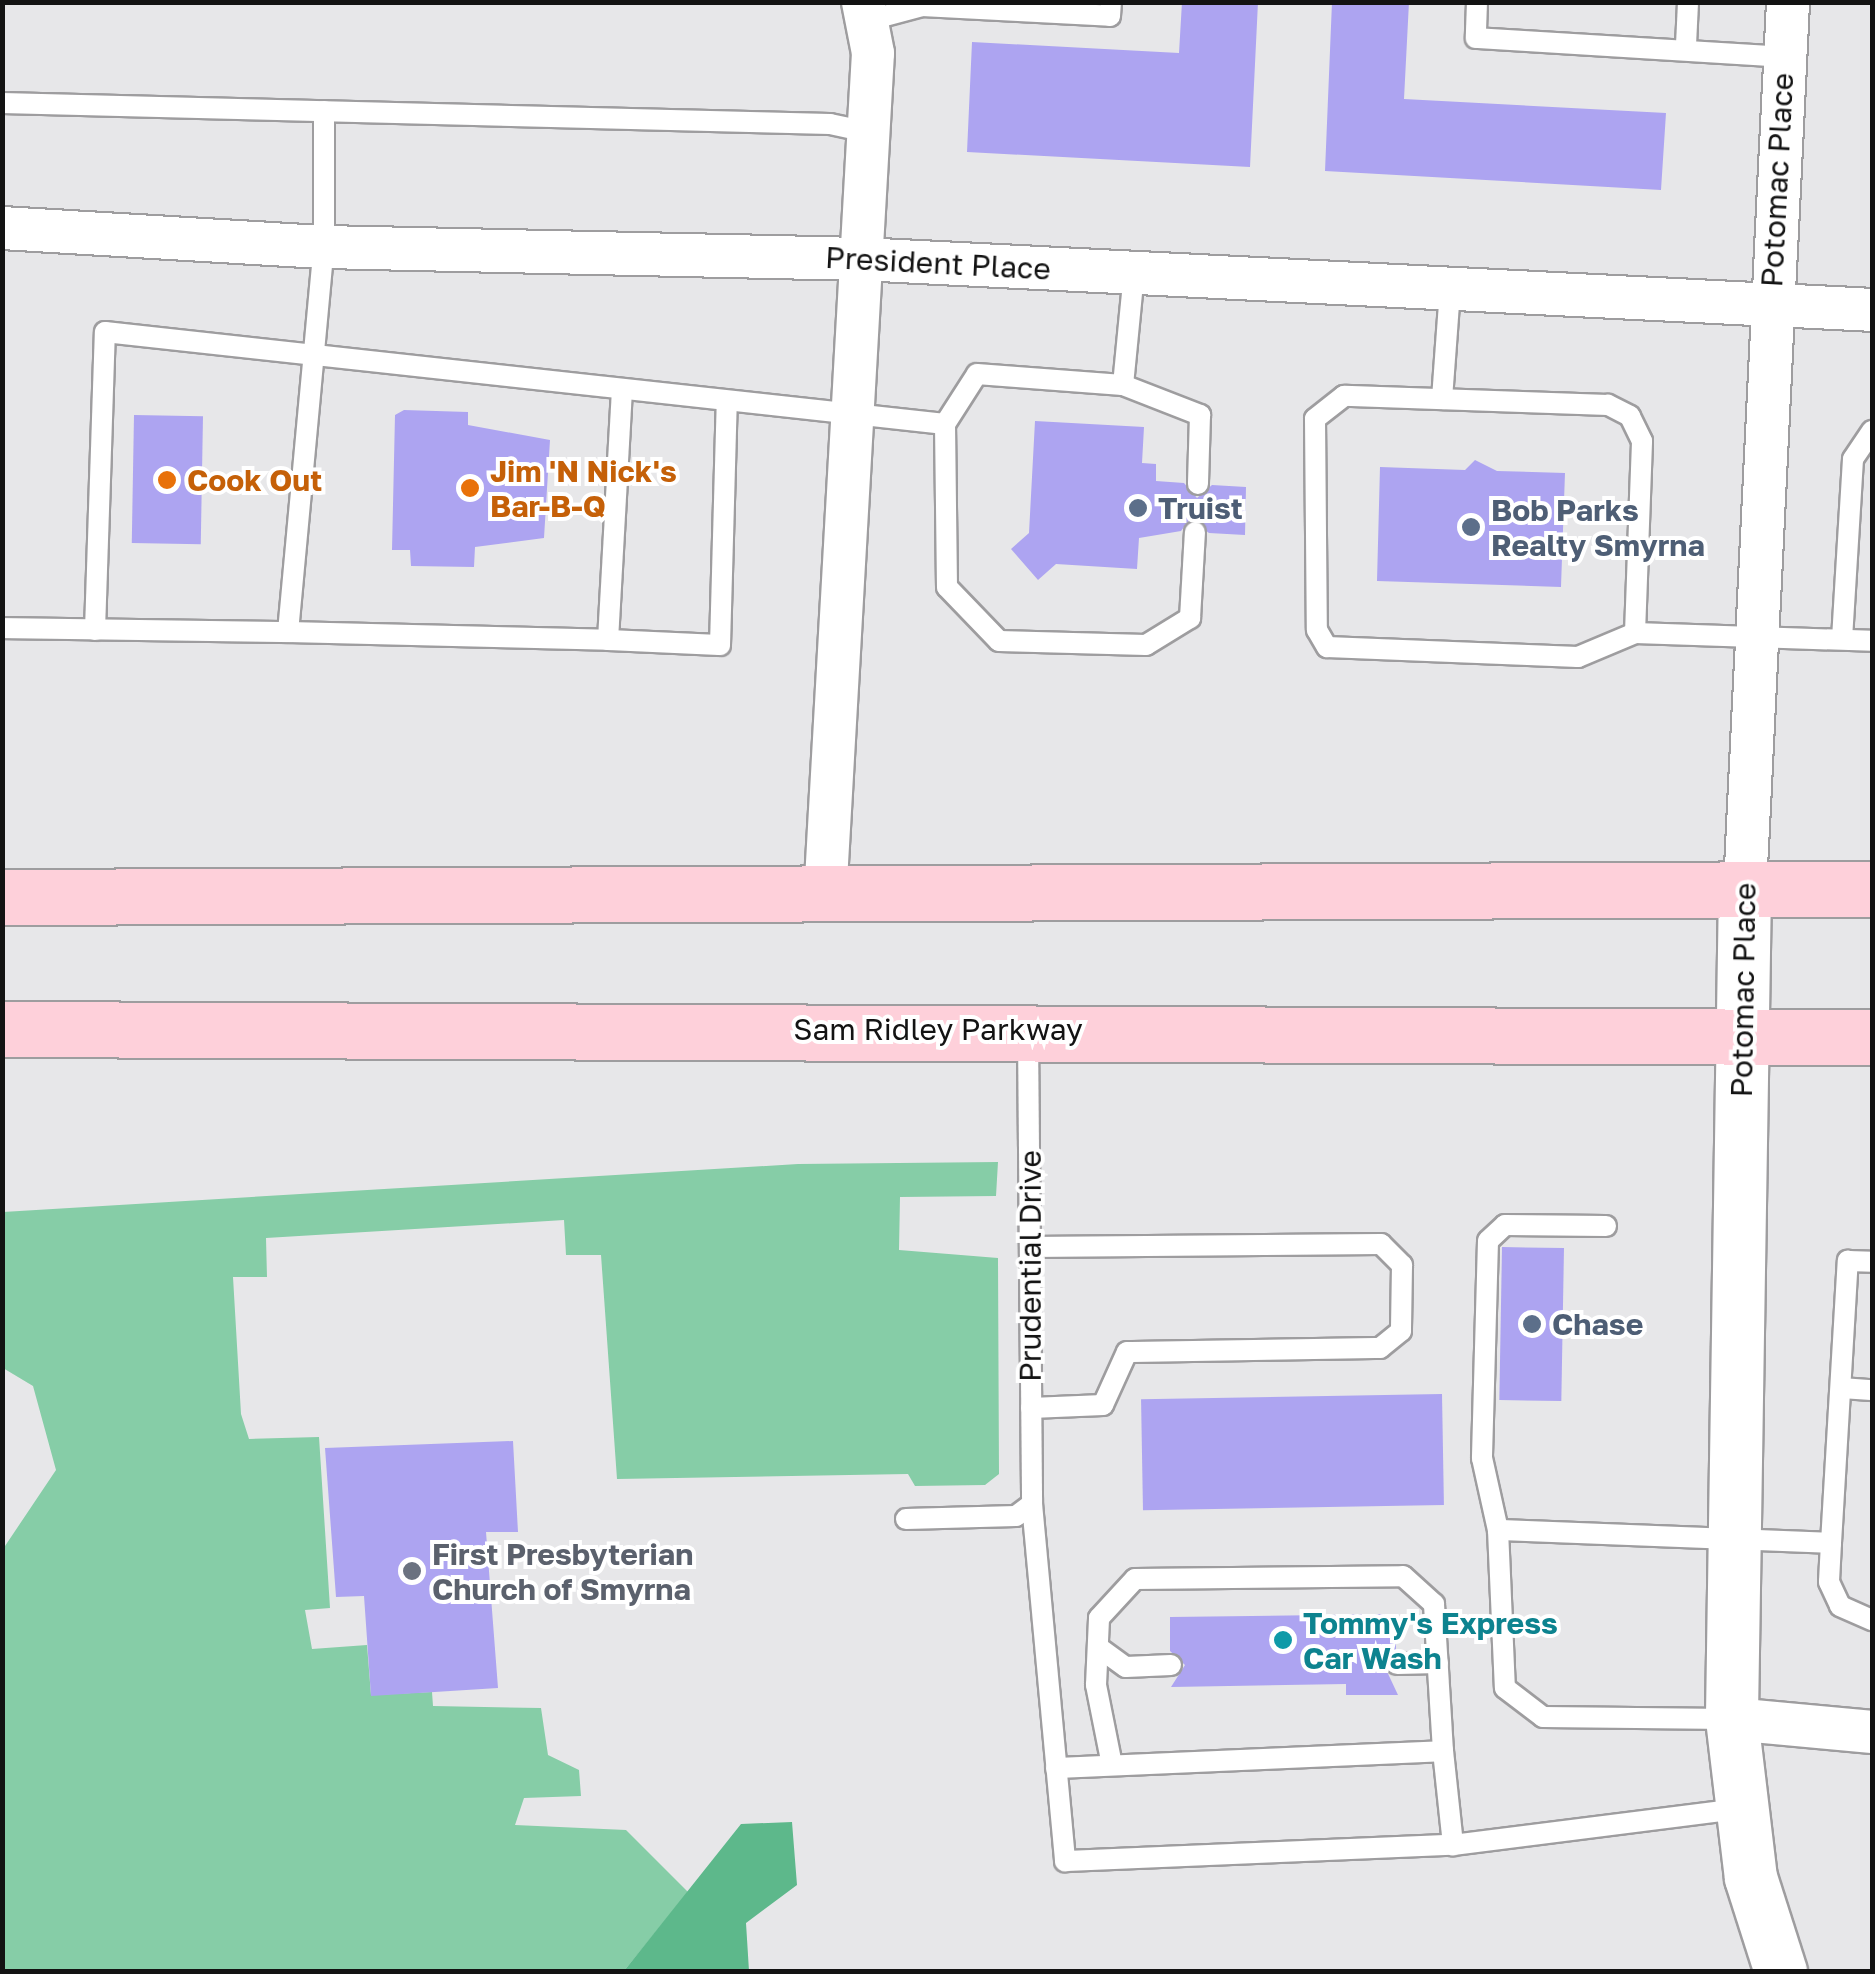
<!DOCTYPE html>
<html>
<head>
<meta charset="utf-8">
<style>
  body { margin:0 }
  #map { position:relative; width:1875px; height:1974px; overflow:hidden; background:#e7e7e9; font-family:"Golos Text",sans-serif }
  div>[style] { position:absolute }
  .green>* { inset:0; background:#86cda7 }
  .forest>* { inset:0; background:#5db88b }
  .building>* { inset:0; background:#ada4f1; transform-origin:0 0 }
  .roads { filter:drop-shadow(2px 0 #9e9d9f) drop-shadow(-2px 0 #9e9d9f) drop-shadow(0 2px #9e9d9f) drop-shadow(0 -2px #9e9d9f) }
  .service>* { height:20px; margin:-10px; padding:0 10px; transform-origin:10px; border-radius:10px; background:#fff }
  .minor>* { height:42px; margin:-21px; padding:0 21px; transform-origin:21px; border-radius:21px; background:#fff }
  .tertiary>* { height:52px; margin:-26px; padding:0 26px; transform-origin:26px; border-radius:26px; background:#fff }
  .primary>* { height:55px; margin:-27.5px; padding:0 27.5px; transform-origin:27.5px; border-radius:27.5px; background:#fed0da }
  .dots>* { width:28px; height:28px; translate:-50% -50%; box-sizing:border-box; border:5px solid #fff; border-radius:50% }
  span { translate:-50% -50%; white-space:nowrap; text-align:center; line-height:1.15; -webkit-text-stroke:8px #fff; paint-order:stroke }
  .street-label { font-size:30px; color:#131313 }
  .food-label { font-size:30px; color:#c56008; font-weight:700 }
  .left { translate:0 -50%; text-align:left }
  .service-label { font-size:30px; color:#4e5e75; font-weight:700 }
  .worship-label { font-size:30px; color:#5b616d; font-weight:700 }
  .culture-label { font-size:30px; color:#0d838f; font-weight:700 }
  .frame { position:absolute; inset:0; border:5px solid #131313; pointer-events:none }
</style>
</head>
<body>
<div id="map">
  <div class="green">
    <div style="clip-path:polygon(998px 1162px,996px 1196px,900px 1197px,899px 1250px,998px 1258px,999px 1474px,985px 1485px,915px 1486px,908px 1474px,617px 1479px,601px 1255px,566px 1255px,564px 1220px,266px 1238px,267px 1277px,233px 1277px,241px 1414px,249px 1439px,319px 1437px,330px 1608px,305px 1610px,312px 1649px,367px 1645px,371px 1695px,432px 1692px,433px 1706px,541px 1708px,548px 1755px,579px 1770px,581px 1796px,524px 1798px,515px 1825px,626px 1830px,688px 1892px,624px 1971px,3px 1971px,3px 1549px,56px 1470px,33px 1386px,3px 1368px,3px 1212px,798px 1164px)"></div>
  </div>
  <div class="forest">
    <div style="clip-path:polygon(792px 1822px,797px 1885px,746px 1923px,749px 1971px,624px 1971px,741px 1824px)"></div>
  </div>
  <div class="building">
    <div style="clip-path:polygon(1182px 2px,1258px 2px,1250px 167px,967px 152px,972px 42px,1179px 53px)"></div>
    <div style="clip-path:polygon(1332px 2px,1409px 2px,1404px 99px,1666px 113px,1661px 190px,1325px 171px)"></div>
    <div style="clip-path:polygon(404px 410px,468px 412px,468px 425px,550px 440px,544px 538px,475px 547px,474px 567px,411px 566px,410px 550px,392px 550px,395px 415px)"></div>
    <div style="left:134px;top:415px;width:69px;height:128px;rotate:1deg"></div>
    <div style="clip-path:polygon(1035px 421px,1144px 427px,1142px 463px,1156px 464px,1156px 481px,1184px 483px,1197px 498px,1212px 485px,1246px 487px,1245px 535px,1209px 533px,1190px 519px,1181px 531px,1139px 538px,1137px 569px,1056px 564px,1038px 580px,1011px 549px,1029px 533px)"></div>
    <div style="clip-path:polygon(1475px 460px,1497px 471px,1565px 473px,1561px 587px,1377px 581px,1380px 467px,1465px 470px)"></div>
    <div style="left:1502px;top:1247px;width:62px;height:153px;rotate:1deg"></div>
    <div style="left:1442px;top:1394px;width:111px;height:301px;rotate:89deg"></div>
    <div style="clip-path:polygon(513px 1441px,518px 1532px,486px 1532px,498px 1688px,371px 1696px,364px 1596px,336px 1597px,325px 1448px)"></div>
    <div style="clip-path:polygon(1396px 1614px,1396px 1650px,1383px 1663px,1398px 1695px,1346px 1695px,1346px 1684px,1171px 1687px,1185px 1665px,1170px 1651px,1170px 1617px)"></div>
  </div>
  <div class="roads">
    <div class="service">
      <div style="left:1477px;top:2px;width:36px;rotate:92deg"></div>
      <div style="left:1476px;top:38px;width:309px;rotate:3.5deg"></div>
      <div style="left:866px;top:21px;width:58px;rotate:-15deg"></div>
      <div style="left:922px;top:6px;width:188px;rotate:3deg"></div>
      <div style="left:1110px;top:16px;width:14px;rotate:-86deg"></div>
      <div style="left:1686px;top:45px;width:43px;rotate:-87.3deg"></div>
      <div style="left:2px;top:103px;width:828px;rotate:1.45deg"></div>
      <div style="left:830px;top:124px;width:39px;rotate:12deg"></div>
      <div style="left:1123px;top:385px;width:83px;rotate:21.3deg"></div>
      <div style="left:1200px;top:415px;width:69px;rotate:91.7deg"></div>
      <div style="left:1442px;top:399px;width:110px;rotate:-85.8deg"></div>
      <div style="left:945px;top:424px;width:163px;rotate:89.3deg"></div>
      <div style="left:947px;top:587px;width:75px;rotate:46.1deg"></div>
      <div style="left:999px;top:641px;width:147px;rotate:1.6deg"></div>
      <div style="left:1146px;top:645px;width:52px;rotate:-31.5deg"></div>
      <div style="left:1190px;top:618px;width:86px;rotate:-86.7deg"></div>
      <div style="left:2px;top:628px;width:286px;rotate:0.8deg"></div>
      <div style="left:288px;top:632px;width:387px;rotate:-84.7deg"></div>
      <div style="left:324px;top:247px;width:136px;rotate:-90deg"></div>
      <div style="left:95px;top:630px;width:298px;rotate:-88.1deg"></div>
      <div style="left:105px;top:332px;width:845px;rotate:6.25deg"></div>
      <div style="left:945px;top:424px;width:59px;rotate:-57.4deg"></div>
      <div style="left:977px;top:374px;width:146px;rotate:4.3deg"></div>
      <div style="left:1123px;top:385px;width:113px;rotate:-84.4deg"></div>
      <div style="left:288px;top:632px;width:320px;rotate:1.4deg"></div>
      <div style="left:608px;top:640px;width:251px;rotate:-86.8deg"></div>
      <div style="left:1635px;top:633px;width:192px;rotate:-87.9deg"></div>
      <div style="left:1642px;top:441px;width:28px;rotate:-116deg"></div>
      <div style="left:1630px;top:416px;width:25px;rotate:-153deg"></div>
      <div style="left:1608px;top:405px;width:264px;rotate:-178deg"></div>
      <div style="left:1344px;top:396px;width:37px;rotate:142deg"></div>
      <div style="left:1315px;top:419px;width:211px;rotate:89.5deg"></div>
      <div style="left:1317px;top:630px;width:20px;rotate:60deg"></div>
      <div style="left:1327px;top:647px;width:251px;rotate:2.3deg"></div>
      <div style="left:1578px;top:657px;width:62px;rotate:-22.8deg"></div>
      <div style="left:1635px;top:633px;width:237px;rotate:1.9deg"></div>
      <div style="left:1842px;top:639px;width:180px;rotate:-86.5deg"></div>
      <div style="left:1853px;top:459px;width:34px;rotate:-56deg"></div>
      <div style="left:608px;top:640px;width:112px;rotate:2.6deg"></div>
      <div style="left:720px;top:645px;width:244px;rotate:-88.4deg"></div>
      <div style="left:1028px;top:1035px;width:469px;rotate:89.5deg"></div>
      <div style="left:1032px;top:1504px;width:359px;rotate:84.7deg"></div>
      <div style="left:1065px;top:1861px;width:388px;rotate:-2.4deg"></div>
      <div style="left:1453px;top:1845px;width:288px;rotate:-7.2deg"></div>
      <div style="left:1606px;top:1226px;width:101px;rotate:-179.4deg"></div>
      <div style="left:1505px;top:1225px;width:23px;rotate:137deg"></div>
      <div style="left:1488px;top:1241px;width:217px;rotate:91.6deg"></div>
      <div style="left:1482px;top:1458px;width:74px;rotate:77.5deg"></div>
      <div style="left:1498px;top:1530px;width:158px;rotate:87.5deg"></div>
      <div style="left:1505px;top:1688px;width:48px;rotate:37.3deg"></div>
      <div style="left:1543px;top:1717px;width:186px;rotate:0.6deg"></div>
      <div style="left:1030px;top:1247px;width:351px;rotate:-0.5deg"></div>
      <div style="left:1381px;top:1244px;width:30px;rotate:45deg"></div>
      <div style="left:1402px;top:1265px;width:66px;rotate:90.9deg"></div>
      <div style="left:1401px;top:1331px;width:27px;rotate:141deg"></div>
      <div style="left:1380px;top:1348px;width:253px;rotate:179.1deg"></div>
      <div style="left:1127px;top:1352px;width:58px;rotate:114.4deg"></div>
      <div style="left:1103px;top:1405px;width:72px;rotate:177.6deg"></div>
      <div style="left:1841px;top:1388px;width:31px;rotate:4deg"></div>
      <div style="left:906px;top:1519px;width:110px;rotate:-1.6deg"></div>
      <div style="left:1016px;top:1516px;width:20px;rotate:-37deg"></div>
      <div style="left:1498px;top:1530px;width:333px;rotate:2.2deg"></div>
      <div style="left:1831px;top:1543px;width:283px;rotate:-86.6deg"></div>
      <div style="left:1848px;top:1261px;width:24px;rotate:2deg"></div>
      <div style="left:1831px;top:1543px;width:39px;rotate:93deg"></div>
      <div style="left:1829px;top:1582px;width:26px;rotate:65deg"></div>
      <div style="left:1840px;top:1606px;width:35px;rotate:24deg"></div>
      <div style="left:1098px;top:1647px;width:34px;rotate:36deg"></div>
      <div style="left:1126px;top:1667px;width:45px;rotate:-2.5deg"></div>
      <div style="left:1397px;top:1664px;width:41px;rotate:-1.4deg"></div>
      <div style="left:1112px;top:1765px;width:82px;rotate:-101.3deg"></div>
      <div style="left:1096px;top:1685px;width:67px;rotate:-87.4deg"></div>
      <div style="left:1099px;top:1618px;width:53px;rotate:-47.3deg"></div>
      <div style="left:1135px;top:1579px;width:268px;rotate:-0.6deg"></div>
      <div style="left:1403px;top:1576px;width:42px;rotate:42.1deg"></div>
      <div style="left:1434px;top:1604px;width:147px;rotate:86.5deg"></div>
      <div style="left:1056px;top:1768px;width:387px;rotate:-2.5deg"></div>
      <div style="left:1443px;top:1751px;width:95px;rotate:83.9deg"></div>
    </div>
    <div class="minor">
      <div style="left:2px;top:228px;width:323px;rotate:3.4deg"></div>
      <div style="left:324px;top:247px;width:536px;rotate:1.28deg"></div>
      <div style="left:860px;top:259px;width:1013px;rotate:2.88deg"></div>
      <div style="left:1745px;top:888px;width:887px;rotate:-87.22deg"></div>
      <div style="left:825px;top:898px;width:846px;rotate:-86.75deg"></div>
      <div style="left:873px;top:53px;width:52px;rotate:-101.1deg"></div>
      <div style="left:1732px;top:1719px;width:141px;rotate:5.3deg"></div>
    </div>
    <div class="tertiary">
      <div style="left:1745px;top:888px;width:831px;rotate:90.9deg"></div>
      <div style="left:1732px;top:1719px;width:160px;rotate:83.2deg"></div>
      <div style="left:1751px;top:1878px;width:99px;rotate:72.3deg"></div>
    </div>
    <div class="primary">
      <div style="left:2px;top:897px;width:1870px;rotate:-0.25deg"></div>
      <div style="left:2px;top:1029px;width:1870px;rotate:0.25deg"></div>
    </div>
  </div>
  <div class="dots">
    <div style="left:167px;top:480px;background:#e8710a"></div>
    <div style="left:470px;top:488px;background:#e8710a"></div>
    <div style="left:1138px;top:508px;background:#5c6f8a"></div>
    <div style="left:1471px;top:527px;background:#5c6f8a"></div>
    <div style="left:1532px;top:1324px;background:#5c6f8a"></div>
    <div style="left:412px;top:1571px;background:#6b7280"></div>
    <div style="left:1283px;top:1640px;background:#0f9aa8"></div>
  </div>
  <div class="street-label">
    <span style="left:1777px;top:180px;rotate:-87deg">Potomac Place</span>
    <span style="left:938px;top:263px;rotate:3deg">President Place</span>
    <span style="left:1743px;top:990px;rotate:-89deg">Potomac Place</span>
    <span style="left:938px;top:1029px">Sam Ridley Parkway</span>
    <span style="left:1030px;top:1266px;rotate:-90deg">Prudential Drive</span>
  </div>
  <div class="food-label">
    <span class="left" style="left:490px;top:488px">Jim 'N Nick's<br>Bar-B-Q</span>
    <span class="left" style="left:187px;top:480px">Cook Out</span>
  </div>
  <div class="service-label">
    <span class="left" style="left:1158px;top:508px">Truist</span>
    <span class="left" style="left:1491px;top:527px">Bob Parks<br>Realty Smyrna</span>
    <span class="left" style="left:1552px;top:1324px">Chase</span>
  </div>
  <div class="worship-label">
    <span class="left" style="left:432px;top:1571px">First Presbyterian<br>Church of Smyrna</span>
  </div>
  <div class="culture-label">
    <span class="left" style="left:1303px;top:1640px">Tommy's Express<br>Car Wash</span>
  </div>
  <div class="frame"></div>
</div>
</body>
</html>
